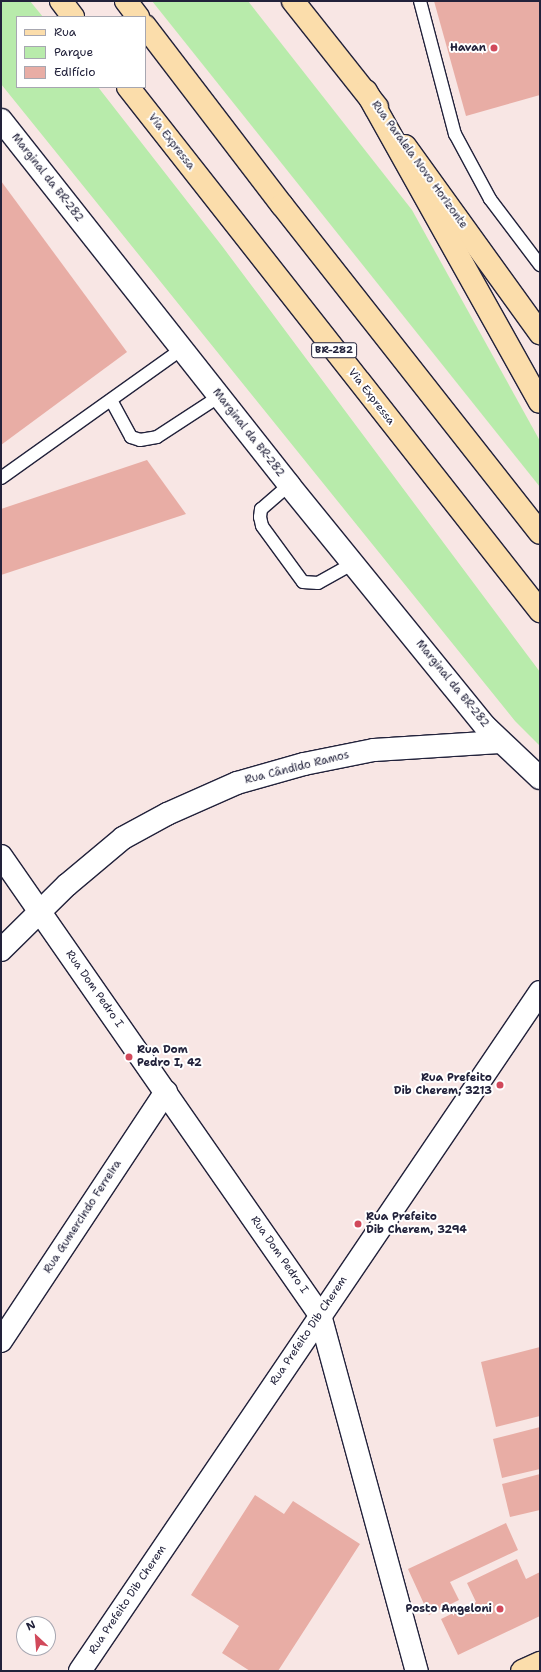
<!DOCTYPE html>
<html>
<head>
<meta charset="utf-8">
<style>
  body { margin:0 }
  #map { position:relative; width:541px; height:1672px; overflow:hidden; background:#f8e6e4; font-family:"Shantell Sans",sans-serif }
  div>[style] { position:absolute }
  .green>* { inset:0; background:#b8ebab }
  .building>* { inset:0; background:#e8ada5 }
  .roads { filter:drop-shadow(1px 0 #22223b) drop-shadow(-1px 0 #22223b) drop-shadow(0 1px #22223b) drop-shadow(0 -1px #22223b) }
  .service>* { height:12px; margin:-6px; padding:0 6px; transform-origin:6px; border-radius:6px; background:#fff }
  .minor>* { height:22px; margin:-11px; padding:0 11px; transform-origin:11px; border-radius:11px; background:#fff }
  .secondary>* { height:22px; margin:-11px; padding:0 11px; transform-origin:11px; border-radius:11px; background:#fff }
  .primary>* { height:22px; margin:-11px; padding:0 11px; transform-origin:11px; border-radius:11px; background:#fbddab }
  .motorway>* { height:22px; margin:-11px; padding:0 11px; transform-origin:11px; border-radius:11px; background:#fbddab }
  .dots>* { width:11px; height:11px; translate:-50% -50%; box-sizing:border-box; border:2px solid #fff; border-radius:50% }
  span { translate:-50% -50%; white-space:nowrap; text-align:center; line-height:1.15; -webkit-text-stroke:4px #fff; paint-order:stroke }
  .shield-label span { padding:1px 3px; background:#fff; border:1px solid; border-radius:3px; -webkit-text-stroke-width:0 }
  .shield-label { font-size:10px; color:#22223b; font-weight:700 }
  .poi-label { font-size:11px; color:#22223b; font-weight:700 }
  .right { translate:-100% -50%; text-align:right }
  .left { translate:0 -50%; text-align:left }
  .street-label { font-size:11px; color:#22223b }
  .frame { position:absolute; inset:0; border:2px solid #22223b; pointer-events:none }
  .legend { position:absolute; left:16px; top:16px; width:130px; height:72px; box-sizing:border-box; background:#fff; border:1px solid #a7a7b1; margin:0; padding:5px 7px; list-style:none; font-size:12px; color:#22223b }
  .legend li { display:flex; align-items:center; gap:8px; height:20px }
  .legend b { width:20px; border:1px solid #a7a7b1 }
  .north { position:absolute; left:16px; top:1616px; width:40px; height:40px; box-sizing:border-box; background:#fff; border:1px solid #a7a7b1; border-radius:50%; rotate:334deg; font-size:11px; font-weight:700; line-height:16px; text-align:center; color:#22223b }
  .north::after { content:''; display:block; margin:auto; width:14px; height:18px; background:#d1495b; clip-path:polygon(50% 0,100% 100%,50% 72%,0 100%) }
</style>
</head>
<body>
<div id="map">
  <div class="green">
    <div style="clip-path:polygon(1px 1px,30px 1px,43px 17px,17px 17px,17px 87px,98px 87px,222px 246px,540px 672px,540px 746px,515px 721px,1px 84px)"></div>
    <div style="clip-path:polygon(152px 1px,248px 1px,412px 210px,540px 441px,540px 487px)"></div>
  </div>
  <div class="building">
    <div style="clip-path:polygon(434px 1px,540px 1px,540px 95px,466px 116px)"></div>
    <div style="clip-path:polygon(1px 181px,127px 352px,1px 445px)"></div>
    <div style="clip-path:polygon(147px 460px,186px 514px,1px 575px,1px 509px)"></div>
    <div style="clip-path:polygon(540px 1347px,540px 1416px,496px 1427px,481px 1362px)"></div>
    <div style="clip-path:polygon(540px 1427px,540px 1469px,502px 1478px,493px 1439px)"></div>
    <div style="clip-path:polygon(540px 1474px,540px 1510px,510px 1517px,502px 1484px)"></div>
    <div style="clip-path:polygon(255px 1495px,284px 1514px,293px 1501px,360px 1544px,278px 1671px,250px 1671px,222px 1653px,239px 1626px,191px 1595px)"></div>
    <div style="clip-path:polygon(506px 1523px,518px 1550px,450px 1582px,459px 1600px,429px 1615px,408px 1569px)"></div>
    <div style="clip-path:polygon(517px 1559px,526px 1579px,540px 1572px,540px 1616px,458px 1655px,441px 1619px,476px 1602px,467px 1583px)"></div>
  </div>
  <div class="roads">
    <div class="service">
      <div style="left:420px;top:1px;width:138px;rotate:75.3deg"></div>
      <div style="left:455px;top:134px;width:74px;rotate:61.7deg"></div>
      <div style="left:490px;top:199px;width:83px;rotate:52.9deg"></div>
      <div style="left:111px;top:400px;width:42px;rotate:61.6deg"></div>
      <div style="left:131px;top:437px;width:9px;rotate:18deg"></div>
      <div style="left:140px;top:440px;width:17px;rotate:-10deg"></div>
      <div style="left:157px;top:437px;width:75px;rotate:-33.1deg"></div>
      <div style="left:1px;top:478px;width:222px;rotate:-35.5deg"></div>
      <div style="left:289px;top:485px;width:37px;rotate:139deg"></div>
      <div style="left:261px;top:509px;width:8px;rotate:97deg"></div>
      <div style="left:260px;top:517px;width:9px;rotate:77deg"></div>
      <div style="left:262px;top:526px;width:69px;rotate:53.8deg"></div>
      <div style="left:303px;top:582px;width:15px;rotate:4deg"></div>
      <div style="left:318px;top:583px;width:41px;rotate:-29.1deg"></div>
    </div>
    <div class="minor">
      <div style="left:1px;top:120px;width:465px;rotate:51.7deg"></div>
      <div style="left:289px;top:485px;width:312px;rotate:50.9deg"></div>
      <div style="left:486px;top:727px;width:74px;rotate:43.4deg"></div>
      <div style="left:1px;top:856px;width:559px;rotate:55.2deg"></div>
      <div style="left:320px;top:1315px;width:369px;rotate:74.8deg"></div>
      <div style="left:1px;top:950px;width:93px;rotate:-44.6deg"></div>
      <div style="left:67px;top:885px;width:73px;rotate:-40deg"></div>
      <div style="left:123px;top:838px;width:50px;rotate:-28.6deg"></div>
      <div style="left:167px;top:814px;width:77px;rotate:-23.9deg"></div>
      <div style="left:237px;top:783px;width:70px;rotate:-15.8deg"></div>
      <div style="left:304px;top:764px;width:71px;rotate:-11.3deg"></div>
      <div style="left:374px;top:750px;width:126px;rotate:-3.6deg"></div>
      <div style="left:1px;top:1341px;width:299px;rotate:-56.5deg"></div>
    </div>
    <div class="secondary">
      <div style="left:80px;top:1671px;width:820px;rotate:-55.88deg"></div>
    </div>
    <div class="primary">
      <div style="left:293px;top:1px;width:135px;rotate:51.6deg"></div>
      <div style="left:405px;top:146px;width:231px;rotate:54.2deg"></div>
      <div style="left:522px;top:1671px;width:20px;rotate:-24deg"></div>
    </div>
    <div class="motorway">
      <div style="left:61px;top:1px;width:20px;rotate:53deg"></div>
      <div style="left:126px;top:1px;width:20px;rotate:53deg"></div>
      <div style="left:145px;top:26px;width:225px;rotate:52.6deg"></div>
      <div style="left:282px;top:205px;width:417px;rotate:51.8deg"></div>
      <div style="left:128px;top:87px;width:667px;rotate:51.82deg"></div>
      <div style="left:366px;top:91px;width:356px;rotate:60.8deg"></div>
    </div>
  </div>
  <div class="dots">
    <div style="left:494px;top:48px;background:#d1495b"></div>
    <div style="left:129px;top:1057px;background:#d1495b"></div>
    <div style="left:500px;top:1085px;background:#d1495b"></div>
    <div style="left:358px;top:1224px;background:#d1495b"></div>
    <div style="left:500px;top:1609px;background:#d1495b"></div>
  </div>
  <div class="shield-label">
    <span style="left:334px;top:350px">BR-282</span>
  </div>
  <div class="poi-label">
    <span class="right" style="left:486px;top:48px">Havan</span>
    <span class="left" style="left:137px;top:1057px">Rua Dom<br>Pedro I, 42</span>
    <span class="right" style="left:492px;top:1085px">Rua Prefeito<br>Dib Cherem, 3213</span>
    <span class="left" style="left:366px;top:1224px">Rua Prefeito<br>Dib Cherem, 3294</span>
    <span class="right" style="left:492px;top:1609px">Posto Angeloni</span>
  </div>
  <div class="street-label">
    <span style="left:171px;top:142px;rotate:52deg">Via Expressa</span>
    <span style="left:419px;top:165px;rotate:54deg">Rua Paralela Novo Horizonte</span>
    <span style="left:47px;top:178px;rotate:52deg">Marginal da BR-282</span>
    <span style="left:371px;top:397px;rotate:52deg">Via Expressa</span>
    <span style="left:248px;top:433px;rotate:52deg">Marginal da BR-282</span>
    <span style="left:452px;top:684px;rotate:51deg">Marginal da BR-282</span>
    <span style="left:297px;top:768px;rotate:-14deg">Rua Cândido Ramos</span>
    <span style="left:94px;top:989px;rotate:55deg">Rua Dom Pedro I</span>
    <span style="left:83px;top:1217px;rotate:-57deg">Rua Gumercindo Ferreira</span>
    <span style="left:279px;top:1255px;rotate:55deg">Rua Dom Pedro I</span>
    <span style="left:309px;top:1331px;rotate:-56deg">Rua Prefeito Dib Cherem</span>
    <span style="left:128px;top:1600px;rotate:-56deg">Rua Prefeito Dib Cherem</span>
  </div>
  <div class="frame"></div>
  <ul class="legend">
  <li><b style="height:5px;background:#fbddab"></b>Rua</li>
  <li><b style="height:11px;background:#b8ebab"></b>Parque</li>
  <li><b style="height:11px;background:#e8ada5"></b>Edifício</li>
  </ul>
  <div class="north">N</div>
</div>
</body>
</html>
